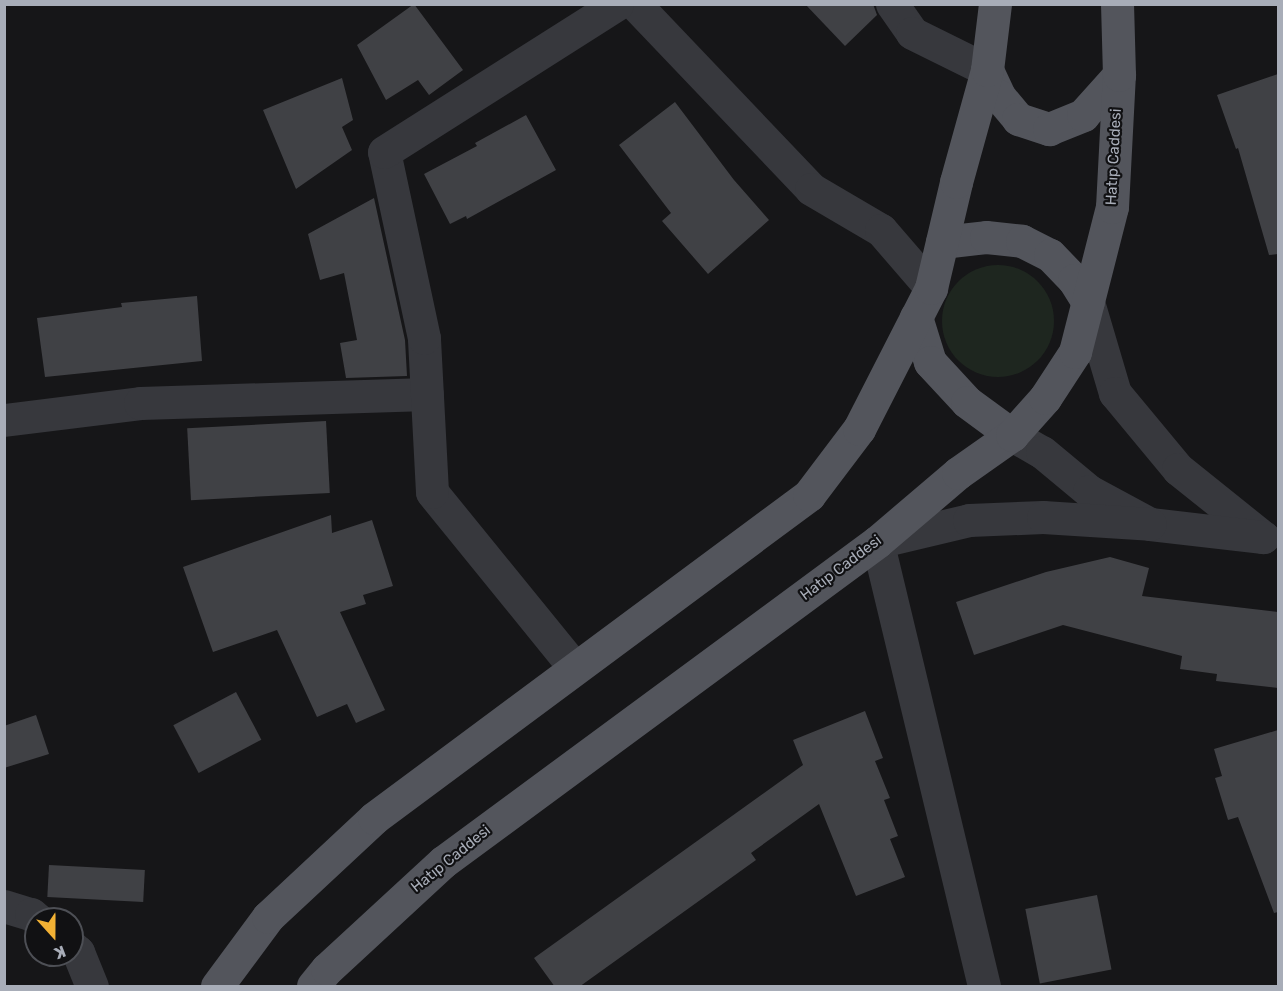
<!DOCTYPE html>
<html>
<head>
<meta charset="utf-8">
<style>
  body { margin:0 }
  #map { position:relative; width:1283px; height:991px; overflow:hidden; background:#161618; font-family:Rubik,sans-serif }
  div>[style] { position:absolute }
  .green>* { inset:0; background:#1e261f }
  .round { border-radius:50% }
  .building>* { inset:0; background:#404145; transform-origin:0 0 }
  .minor>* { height:33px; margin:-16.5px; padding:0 16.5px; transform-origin:16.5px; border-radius:16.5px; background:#37383d }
  .major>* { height:33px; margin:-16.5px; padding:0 16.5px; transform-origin:16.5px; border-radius:16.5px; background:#53555c }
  span { translate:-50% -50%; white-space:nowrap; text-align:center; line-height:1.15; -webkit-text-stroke:4.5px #111113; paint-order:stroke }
  .street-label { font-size:15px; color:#a8adb8 }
  .frame { position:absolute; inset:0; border:6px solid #a8adb8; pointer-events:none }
  .north { position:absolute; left:24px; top:907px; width:60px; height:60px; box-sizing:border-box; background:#111113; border:2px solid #4d4f55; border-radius:50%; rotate:159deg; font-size:16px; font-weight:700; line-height:24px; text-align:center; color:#a8adb8 }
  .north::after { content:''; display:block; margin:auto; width:21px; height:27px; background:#f2b134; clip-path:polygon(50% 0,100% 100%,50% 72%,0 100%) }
</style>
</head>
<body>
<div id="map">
  <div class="green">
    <div class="round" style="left:942px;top:265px;width:112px;height:112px"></div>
  </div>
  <div class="building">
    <div style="clip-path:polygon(414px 4px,463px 70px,429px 95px,418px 80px,386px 100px,357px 45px)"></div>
    <div style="clip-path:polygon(805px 4px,873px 4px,877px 15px,845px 46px)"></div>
    <div style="clip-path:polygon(1278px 74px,1278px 254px,1269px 255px,1238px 148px,1236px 149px,1217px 95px)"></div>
    <div style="clip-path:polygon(342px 78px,353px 120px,342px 127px,352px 150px,296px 189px,263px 110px)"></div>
    <div style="clip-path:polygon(675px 102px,734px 180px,769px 220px,708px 274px,662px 221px,671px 213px,619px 145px)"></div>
    <div style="clip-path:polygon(526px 115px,556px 170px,467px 219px,466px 216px,450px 224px,424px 174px,477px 146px,475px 143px)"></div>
    <div style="clip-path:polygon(374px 198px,405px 340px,407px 376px,346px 378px,340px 343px,357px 340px,344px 273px,320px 280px,308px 234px)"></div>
    <div style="clip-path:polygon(197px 296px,202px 361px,45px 377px,37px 318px,122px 307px,121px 303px)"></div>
    <div style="left:326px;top:421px;width:72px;height:139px;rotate:87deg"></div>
    <div style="clip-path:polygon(331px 515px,332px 533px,372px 520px,393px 586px,363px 595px,366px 604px,340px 612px,385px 710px,356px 723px,347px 704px,317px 717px,277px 630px,213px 652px,183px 567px)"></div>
    <div style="clip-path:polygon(1110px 557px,1149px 568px,1142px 596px,1278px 612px,1278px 688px,1216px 681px,1217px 674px,1180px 669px,1182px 656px,1063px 625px,974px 655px,956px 602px,1046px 572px)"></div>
    <div style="left:236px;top:692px;width:54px;height:71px;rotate:62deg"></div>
    <div style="clip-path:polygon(865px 711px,883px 758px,875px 761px,890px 798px,884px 800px,898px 836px,890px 839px,905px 877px,856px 896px,819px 804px,751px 853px,756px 860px,579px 987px,555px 987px,534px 958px,803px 765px,793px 740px)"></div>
    <div style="clip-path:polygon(36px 715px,49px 754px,4px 768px,4px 726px)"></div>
    <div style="clip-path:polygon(1278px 730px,1278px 912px,1274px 913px,1238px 817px,1228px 820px,1215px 778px,1222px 776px,1214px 749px)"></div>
    <div style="left:49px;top:865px;width:96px;height:32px;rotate:3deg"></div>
    <div style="left:1097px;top:895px;width:76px;height:73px;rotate:79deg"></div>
  </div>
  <div class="minor">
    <div style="left:635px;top:4px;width:255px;rotate:46.4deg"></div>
    <div style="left:811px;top:189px;width:81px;rotate:30.4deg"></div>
    <div style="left:881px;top:230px;width:77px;rotate:49.2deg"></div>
    <div style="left:892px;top:4px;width:35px;rotate:55deg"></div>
    <div style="left:912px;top:33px;width:84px;rotate:26.3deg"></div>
    <div style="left:1088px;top:302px;width:95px;rotate:73.5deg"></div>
    <div style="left:1115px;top:393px;width:99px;rotate:50.3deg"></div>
    <div style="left:1178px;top:469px;width:109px;rotate:38.7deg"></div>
    <div style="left:4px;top:420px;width:137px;rotate:-7.1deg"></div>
    <div style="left:140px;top:403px;width:287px;rotate:-1.8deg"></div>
    <div style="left:1012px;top:435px;width:34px;rotate:30deg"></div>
    <div style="left:1042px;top:452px;width:61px;rotate:39.7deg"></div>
    <div style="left:1089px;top:491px;width:69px;rotate:28.4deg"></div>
    <div style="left:1150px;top:524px;width:114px;rotate:6.6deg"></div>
    <div style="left:574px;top:667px;width:225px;rotate:-129.1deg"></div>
    <div style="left:432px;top:492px;width:154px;rotate:-93deg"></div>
    <div style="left:424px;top:338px;width:190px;rotate:-102.1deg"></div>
    <div style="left:384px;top:152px;width:276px;rotate:-32.4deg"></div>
    <div style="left:4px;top:906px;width:28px;rotate:17deg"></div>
    <div style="left:31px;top:914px;width:8px;rotate:40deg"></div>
    <div style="left:72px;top:947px;width:8px;rotate:40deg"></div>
    <div style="left:78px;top:952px;width:37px;rotate:68deg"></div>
    <div style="left:984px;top:986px;width:457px;rotate:-103.5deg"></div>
    <div style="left:877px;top:542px;width:95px;rotate:-13.4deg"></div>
    <div style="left:969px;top:520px;width:74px;rotate:-2.3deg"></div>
    <div style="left:1043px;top:517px;width:107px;rotate:3.7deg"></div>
  </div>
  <div class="major">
    <div style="left:987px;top:70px;width:29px;rotate:65deg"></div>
    <div style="left:999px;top:96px;width:30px;rotate:50deg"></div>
    <div style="left:1018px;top:119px;width:33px;rotate:18deg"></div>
    <div style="left:1049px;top:129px;width:37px;rotate:-22deg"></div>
    <div style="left:1083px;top:115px;width:54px;rotate:-48deg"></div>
    <div style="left:942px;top:242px;width:44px;rotate:-6.5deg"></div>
    <div style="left:986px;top:237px;width:36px;rotate:6deg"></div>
    <div style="left:1022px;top:241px;width:31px;rotate:27deg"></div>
    <div style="left:1050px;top:255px;width:35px;rotate:46deg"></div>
    <div style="left:1074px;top:280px;width:26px;rotate:58deg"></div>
    <div style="left:916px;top:317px;width:47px;rotate:72.7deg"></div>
    <div style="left:930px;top:362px;width:54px;rotate:47.2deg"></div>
    <div style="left:967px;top:402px;width:56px;rotate:36.3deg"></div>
    <div style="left:217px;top:986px;width:86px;rotate:-53.5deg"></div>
    <div style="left:268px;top:917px;width:145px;rotate:-43deg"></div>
    <div style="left:374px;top:818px;width:542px;rotate:-36.59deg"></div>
    <div style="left:809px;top:495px;width:83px;rotate:-52.9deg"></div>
    <div style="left:859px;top:429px;width:158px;rotate:-62.9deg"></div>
    <div style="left:931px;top:288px;width:109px;rotate:-76.7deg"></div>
    <div style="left:956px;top:182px;width:116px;rotate:-74.5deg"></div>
    <div style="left:987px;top:70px;width:66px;rotate:-83.1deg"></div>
    <div style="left:313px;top:986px;width:22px;rotate:-51deg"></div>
    <div style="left:327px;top:969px;width:158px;rotate:-42.7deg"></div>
    <div style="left:443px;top:862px;width:539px;rotate:-36.4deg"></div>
    <div style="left:877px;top:542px;width:106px;rotate:-40.4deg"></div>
    <div style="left:958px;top:473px;width:66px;rotate:-35.1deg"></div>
    <div style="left:1012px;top:435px;width:50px;rotate:-48.3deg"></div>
    <div style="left:1045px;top:398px;width:55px;rotate:-56.9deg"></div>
    <div style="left:1075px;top:352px;width:150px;rotate:-75.7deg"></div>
    <div style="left:1112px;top:207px;width:132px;rotate:-87deg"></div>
    <div style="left:1119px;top:75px;width:71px;rotate:-91.6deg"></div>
  </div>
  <div class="street-label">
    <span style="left:1114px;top:157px;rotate:-87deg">Hatıp Caddesi</span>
    <span style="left:841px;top:568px;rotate:-37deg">Hatıp Caddesi</span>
    <span style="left:451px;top:859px;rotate:-39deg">Hatıp Caddesi</span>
  </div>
  <div class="frame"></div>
  <div class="north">K</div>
</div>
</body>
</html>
